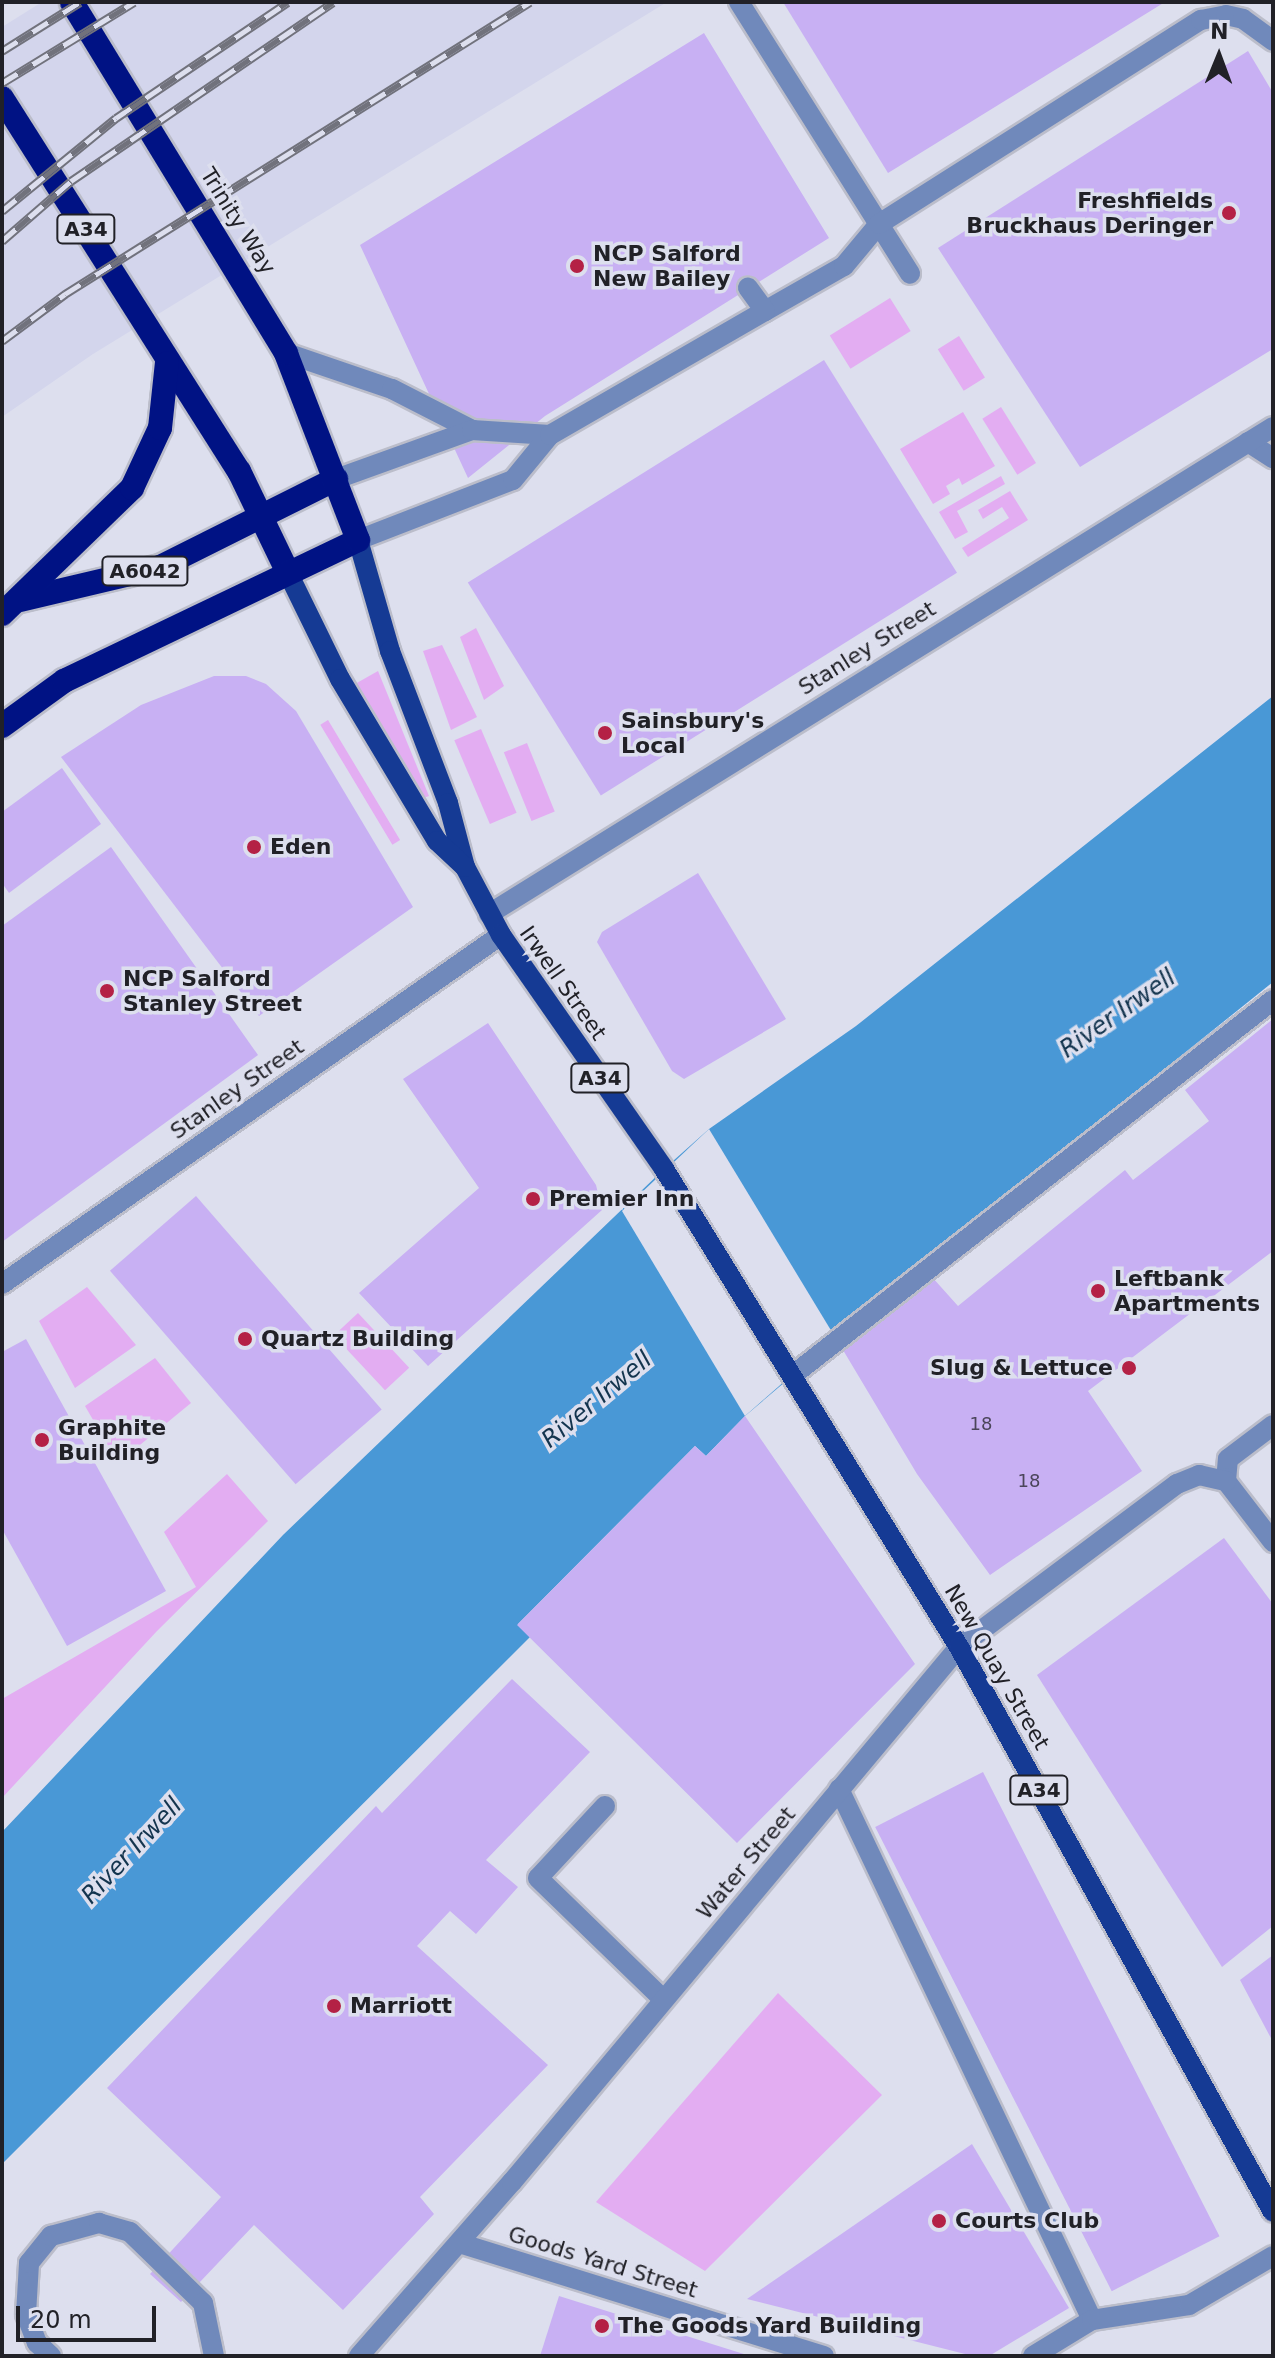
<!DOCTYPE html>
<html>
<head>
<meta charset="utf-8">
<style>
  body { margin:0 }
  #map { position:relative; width:1275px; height:2358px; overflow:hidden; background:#dddfee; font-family:"DejaVu Sans",sans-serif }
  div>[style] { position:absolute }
  .built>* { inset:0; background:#d3d5ec }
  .green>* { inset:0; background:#e3adf2; transform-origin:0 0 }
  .water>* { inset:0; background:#4998d6 }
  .pier>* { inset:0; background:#dddfee }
  .building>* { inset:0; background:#c8b0f3; transform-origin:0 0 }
  .roads { filter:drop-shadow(2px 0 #bbbdca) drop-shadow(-2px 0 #bbbdca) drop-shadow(0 2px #bbbdca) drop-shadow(0 -2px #bbbdca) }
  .lane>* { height:20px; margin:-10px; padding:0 10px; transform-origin:10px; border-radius:10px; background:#7089bb }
  .street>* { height:20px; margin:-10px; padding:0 10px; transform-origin:10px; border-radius:10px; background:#7089bb }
  .primary>* { height:20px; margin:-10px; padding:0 10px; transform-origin:10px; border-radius:10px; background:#153a94 }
  .highway>* { height:24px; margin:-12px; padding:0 12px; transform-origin:12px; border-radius:12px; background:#001284 }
  .rail>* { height:9px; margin-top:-4.5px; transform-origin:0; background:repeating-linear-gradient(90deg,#dddfee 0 18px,#71727c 0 36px); box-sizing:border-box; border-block:2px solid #71727c }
  .dots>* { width:22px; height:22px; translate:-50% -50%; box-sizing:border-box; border:4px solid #dddfee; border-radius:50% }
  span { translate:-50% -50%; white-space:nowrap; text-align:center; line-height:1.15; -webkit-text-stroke:7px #dddfee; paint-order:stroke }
  .number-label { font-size:18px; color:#4b455a }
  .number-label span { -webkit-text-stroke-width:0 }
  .shield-label span { padding:2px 6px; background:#dddfee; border:2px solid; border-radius:6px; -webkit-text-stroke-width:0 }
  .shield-label { font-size:20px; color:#212127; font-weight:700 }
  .poi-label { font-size:22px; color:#212127; font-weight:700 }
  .right { translate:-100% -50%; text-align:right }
  .left { translate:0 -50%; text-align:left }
  .street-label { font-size:22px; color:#212127 }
  .water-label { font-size:24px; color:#13344e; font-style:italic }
  .frame { position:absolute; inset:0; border:4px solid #212127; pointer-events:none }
  .north { position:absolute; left:1179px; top:16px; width:80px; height:80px; -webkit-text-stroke:6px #dddfee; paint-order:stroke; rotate:1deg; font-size:22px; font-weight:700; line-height:32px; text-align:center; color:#212127 }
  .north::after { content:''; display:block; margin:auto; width:28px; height:36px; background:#212127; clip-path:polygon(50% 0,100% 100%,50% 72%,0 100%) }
  .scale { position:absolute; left:16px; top:2306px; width:140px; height:36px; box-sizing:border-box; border:4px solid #212127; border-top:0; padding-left:10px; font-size:24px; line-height:28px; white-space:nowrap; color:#212127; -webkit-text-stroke:6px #dddfee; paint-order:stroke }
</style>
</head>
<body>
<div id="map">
  <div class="built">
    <div style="clip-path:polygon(42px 2px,667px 2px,93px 354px,2px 417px,2px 27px)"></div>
  </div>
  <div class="green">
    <div style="left:890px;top:298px;width:39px;height:71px;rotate:58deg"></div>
    <div style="left:959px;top:336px;width:49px;height:25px;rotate:58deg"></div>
    <div style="left:1001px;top:407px;width:66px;height:22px;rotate:58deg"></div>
    <div style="clip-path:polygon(963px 412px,995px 466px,962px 485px,959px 478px,946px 486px,950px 494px,933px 504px,900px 449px)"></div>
    <div style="clip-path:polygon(1001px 476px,1005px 484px,957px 511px,968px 532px,955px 539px,939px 512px)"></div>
    <div style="clip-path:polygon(1010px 491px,1028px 520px,968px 557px,962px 548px,1009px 518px,1002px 507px,983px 519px,978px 510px)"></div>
    <div style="clip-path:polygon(476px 628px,504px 686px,484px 700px,460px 637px)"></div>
    <div style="clip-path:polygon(442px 645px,477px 717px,451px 730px,423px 651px)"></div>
    <div style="clip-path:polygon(378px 671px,429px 796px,418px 800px,355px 684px)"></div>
    <div style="left:328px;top:720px;width:140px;height:9px;rotate:59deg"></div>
    <div style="left:481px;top:729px;width:91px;height:29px;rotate:67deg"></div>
    <div style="left:527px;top:743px;width:74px;height:25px;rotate:68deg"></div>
    <div style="clip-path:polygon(87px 1287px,136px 1345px,75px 1388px,39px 1321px)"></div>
    <div style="left:358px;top:1313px;width:75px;height:33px;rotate:47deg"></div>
    <div style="clip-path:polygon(155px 1358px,191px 1403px,118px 1463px,85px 1406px)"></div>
    <div style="clip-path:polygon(227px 1474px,268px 1521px,157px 1631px,2px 1798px,2px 1699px,196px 1587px,164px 1532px)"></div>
    <div style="clip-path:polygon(778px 1993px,882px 2095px,705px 2271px,596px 2202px)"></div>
  </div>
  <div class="water">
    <div style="clip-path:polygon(1273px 696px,1273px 982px,975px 1221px,745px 1416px,706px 1456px,695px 1446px,518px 1624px,530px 1637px,2px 2164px,2px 1832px,283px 1535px,664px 1169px,709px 1129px,856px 1026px)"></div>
  </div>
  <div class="pier">
    <div style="clip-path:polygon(709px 1129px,835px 1337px,745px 1416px,622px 1211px)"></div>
  </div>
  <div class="building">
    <div style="clip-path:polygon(783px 2px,1165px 2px,888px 173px)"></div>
    <div style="clip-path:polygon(704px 33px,829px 238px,545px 416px,468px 478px,360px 245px)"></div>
    <div style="clip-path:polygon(1248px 51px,1273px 93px,1273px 349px,1080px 467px,938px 248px)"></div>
    <div style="left:824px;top:360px;width:251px;height:420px;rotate:58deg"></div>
    <div style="clip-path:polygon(214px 676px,246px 676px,266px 684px,296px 711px,413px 907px,259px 1016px,61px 757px,141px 705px)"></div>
    <div style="clip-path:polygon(62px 768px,101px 824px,9px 893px,2px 883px,2px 812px)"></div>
    <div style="clip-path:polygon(111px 847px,258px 1055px,2px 1242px,2px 926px)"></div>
    <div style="clip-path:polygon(698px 873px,786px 1019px,684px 1079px,672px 1071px,597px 942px,602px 932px)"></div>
    <div style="clip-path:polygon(1273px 1019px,1273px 1251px,1088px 1391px,1142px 1471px,990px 1575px,917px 1474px,843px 1350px,932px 1277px,958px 1306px,1125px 1170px,1133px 1180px,1209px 1121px,1185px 1090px)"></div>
    <div style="clip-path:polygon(488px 1023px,596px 1185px,602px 1210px,428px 1366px,359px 1293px,479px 1188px,403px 1079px)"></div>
    <div style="left:196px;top:1196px;width:283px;height:114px;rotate:49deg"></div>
    <div style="clip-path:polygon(26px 1339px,166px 1591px,67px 1646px,2px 1529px,2px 1352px)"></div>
    <div style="clip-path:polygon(745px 1416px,915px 1664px,737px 1843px,517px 1625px,695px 1446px,706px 1456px)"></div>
    <div style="clip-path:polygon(1224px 1538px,1273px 1604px,1273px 1926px,1222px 1967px,1037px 1675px)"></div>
    <div style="clip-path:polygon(512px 1679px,590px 1752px,486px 1860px,518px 1887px,476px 1934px,450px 1911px,417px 1946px,548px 2065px,420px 2197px,434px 2214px,343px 2310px,254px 2225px,181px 2302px,150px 2274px,221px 2197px,107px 2088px,376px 1806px,382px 1813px)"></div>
    <div style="left:983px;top:1772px;width:521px;height:121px;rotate:63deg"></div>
    <div style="clip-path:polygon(1273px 1955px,1273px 2042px,1240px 1980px)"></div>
    <div style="clip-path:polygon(972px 2144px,1069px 2308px,989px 2356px,973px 2356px,747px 2299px)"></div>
    <div style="clip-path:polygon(559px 2296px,747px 2355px,747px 2356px,540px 2356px)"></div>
  </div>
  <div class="roads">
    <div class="lane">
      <div style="left:286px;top:353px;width:112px;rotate:18.8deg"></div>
      <div style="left:392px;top:389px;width:90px;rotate:27.1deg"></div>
      <div style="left:336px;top:479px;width:145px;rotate:-19.8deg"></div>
      <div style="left:472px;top:430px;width:78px;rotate:3.7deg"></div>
      <div style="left:358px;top:540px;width:166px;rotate:-21.2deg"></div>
      <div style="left:513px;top:480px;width:58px;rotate:-50.6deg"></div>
      <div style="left:605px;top:1806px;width:98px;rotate:132.9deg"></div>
      <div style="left:538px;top:1878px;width:174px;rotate:44.1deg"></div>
      <div style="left:459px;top:2243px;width:382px;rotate:17.2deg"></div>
      <div style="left:51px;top:2356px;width:19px;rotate:-137deg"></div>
      <div style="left:37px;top:2343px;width:31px;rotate:-111deg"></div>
      <div style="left:26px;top:2314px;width:51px;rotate:-86.6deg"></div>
      <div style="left:29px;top:2263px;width:35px;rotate:-51deg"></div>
      <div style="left:51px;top:2236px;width:50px;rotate:-15.2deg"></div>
      <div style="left:99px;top:2223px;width:32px;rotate:16deg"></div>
      <div style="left:130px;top:2232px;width:102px;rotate:44.2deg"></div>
      <div style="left:203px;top:2303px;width:54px;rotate:78.3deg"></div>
    </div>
    <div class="street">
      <div style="left:739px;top:2px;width:321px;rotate:57.8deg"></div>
      <div style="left:765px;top:311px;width:91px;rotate:-29.7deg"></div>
      <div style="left:844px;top:266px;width:55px;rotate:-50.2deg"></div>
      <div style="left:879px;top:224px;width:381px;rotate:-32.4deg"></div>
      <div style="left:1201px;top:20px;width:25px;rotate:-11deg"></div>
      <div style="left:1226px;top:15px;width:17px;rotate:13deg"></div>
      <div style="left:1243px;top:19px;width:37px;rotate:36deg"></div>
      <div style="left:550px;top:435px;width:248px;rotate:-30deg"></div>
      <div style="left:765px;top:311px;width:29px;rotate:-126deg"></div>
      <div style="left:1248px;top:442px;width:30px;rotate:33deg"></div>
      <div style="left:489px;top:914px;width:923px;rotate:-31.85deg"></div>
      <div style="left:2px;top:1284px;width:609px;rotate:-34.97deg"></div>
      <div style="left:793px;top:1375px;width:609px;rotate:-38deg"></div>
      <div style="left:1226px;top:1481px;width:22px;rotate:-85deg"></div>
      <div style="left:1228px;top:1459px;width:56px;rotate:-37.1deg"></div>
      <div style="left:1226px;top:1481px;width:77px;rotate:52.4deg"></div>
      <div style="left:839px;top:1789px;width:588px;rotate:64.52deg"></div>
      <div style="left:359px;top:2356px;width:232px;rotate:-48.7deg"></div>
      <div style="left:512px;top:2182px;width:697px;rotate:-50.12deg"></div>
      <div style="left:959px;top:1647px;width:272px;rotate:-36.8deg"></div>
      <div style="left:1177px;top:1484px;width:24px;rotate:-22deg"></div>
      <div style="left:1199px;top:1475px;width:28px;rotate:13deg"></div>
      <div style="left:1033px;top:2356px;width:69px;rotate:-31.4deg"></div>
      <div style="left:1092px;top:2320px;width:98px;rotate:-8.8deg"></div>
      <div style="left:1189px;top:2305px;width:97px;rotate:-30.3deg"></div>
    </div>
    <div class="primary">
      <div style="left:358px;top:540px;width:116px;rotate:73.9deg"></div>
      <div style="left:390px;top:651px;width:163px;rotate:69.1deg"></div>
      <div style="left:448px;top:803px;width:66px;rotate:75.1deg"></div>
      <div style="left:465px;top:867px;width:77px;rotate:62.1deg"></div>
      <div style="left:501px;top:935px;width:285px;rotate:55.1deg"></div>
      <div style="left:664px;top:1169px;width:562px;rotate:58.32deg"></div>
      <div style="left:959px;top:1647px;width:646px;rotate:60.94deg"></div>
      <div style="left:288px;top:573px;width:118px;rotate:63.9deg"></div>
      <div style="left:340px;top:679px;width:189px;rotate:59.1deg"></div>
      <div style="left:437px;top:841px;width:38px;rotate:43deg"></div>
    </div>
    <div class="highway">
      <div style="left:2px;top:98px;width:442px;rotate:57.6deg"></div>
      <div style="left:239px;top:471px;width:113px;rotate:64.3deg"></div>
      <div style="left:20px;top:600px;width:144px;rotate:-13.3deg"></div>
      <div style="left:160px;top:567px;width:197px;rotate:-26.6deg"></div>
      <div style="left:2px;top:614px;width:181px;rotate:-44.1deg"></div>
      <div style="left:132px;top:488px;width:66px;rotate:-65deg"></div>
      <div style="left:160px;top:428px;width:65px;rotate:-83.9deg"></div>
      <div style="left:2px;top:726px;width:77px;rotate:-36deg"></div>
      <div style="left:64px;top:681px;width:326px;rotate:-25.6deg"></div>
      <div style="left:358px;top:540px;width:200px;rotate:-111.1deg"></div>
      <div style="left:286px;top:353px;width:411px;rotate:-121.4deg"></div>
    </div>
  </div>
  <div class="rail">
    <div style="left:2px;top:51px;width:92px;rotate:-32.1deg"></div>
    <div style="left:2px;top:83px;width:155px;rotate:-31.5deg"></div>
    <div style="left:2px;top:211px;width:147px;rotate:-39.2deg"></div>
    <div style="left:116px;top:118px;width:207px;rotate:-34deg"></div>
    <div style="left:2px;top:241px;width:91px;rotate:-41deg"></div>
    <div style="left:71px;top:181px;width:317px;rotate:-34.3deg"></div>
    <div style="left:2px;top:341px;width:79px;rotate:-36.7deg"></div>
    <div style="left:65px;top:294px;width:549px;rotate:-32.13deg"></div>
  </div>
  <div class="dots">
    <div style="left:1229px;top:213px;background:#b42145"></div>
    <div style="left:577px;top:266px;background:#b42145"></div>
    <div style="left:605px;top:733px;background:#b42145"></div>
    <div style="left:254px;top:847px;background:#b42145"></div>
    <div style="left:107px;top:991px;background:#b42145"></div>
    <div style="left:533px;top:1199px;background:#b42145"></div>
    <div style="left:1098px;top:1291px;background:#b42145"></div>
    <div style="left:245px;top:1339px;background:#b42145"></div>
    <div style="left:1129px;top:1368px;background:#b42145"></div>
    <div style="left:42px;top:1440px;background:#b42145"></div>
    <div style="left:334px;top:2006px;background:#b42145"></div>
    <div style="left:939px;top:2221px;background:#b42145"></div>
    <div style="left:602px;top:2326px;background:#b42145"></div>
  </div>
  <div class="number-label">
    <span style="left:981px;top:1424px">18</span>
    <span style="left:1029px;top:1481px">18</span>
  </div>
  <div class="shield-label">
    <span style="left:86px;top:229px">A34</span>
    <span style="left:145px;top:571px">A6042</span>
    <span style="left:600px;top:1078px">A34</span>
    <span style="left:1039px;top:1790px">A34</span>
  </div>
  <div class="poi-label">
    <span class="right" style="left:1213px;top:213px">Freshfields<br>Bruckhaus Deringer</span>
    <span class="left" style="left:593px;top:266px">NCP Salford<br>New Bailey</span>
    <span class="left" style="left:621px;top:733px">Sainsbury's<br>Local</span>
    <span class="left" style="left:270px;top:847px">Eden</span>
    <span class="left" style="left:123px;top:991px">NCP Salford<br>Stanley Street</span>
    <span class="left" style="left:549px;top:1199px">Premier Inn</span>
    <span class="left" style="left:1114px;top:1291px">Leftbank<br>Apartments</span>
    <span class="left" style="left:261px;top:1339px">Quartz Building</span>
    <span class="right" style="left:1113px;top:1368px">Slug &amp; Lettuce</span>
    <span class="left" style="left:58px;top:1440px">Graphite<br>Building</span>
    <span class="left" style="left:350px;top:2006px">Marriott</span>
    <span class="left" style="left:955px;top:2221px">Courts Club</span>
    <span class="left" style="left:618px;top:2326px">The Goods Yard Building</span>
  </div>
  <div class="street-label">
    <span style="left:238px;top:221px;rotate:58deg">Trinity Way</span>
    <span style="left:867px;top:648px;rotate:-32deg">Stanley Street</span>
    <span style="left:563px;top:983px;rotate:55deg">Irwell Street</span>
    <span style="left:237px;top:1089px;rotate:-35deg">Stanley Street</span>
    <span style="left:997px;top:1667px;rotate:60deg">New Quay Street</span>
    <span style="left:746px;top:1863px;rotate:-50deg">Water Street</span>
    <span style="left:603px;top:2262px;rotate:17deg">Goods Yard Street</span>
  </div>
  <div class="water-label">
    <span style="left:1118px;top:1014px;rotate:-35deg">River Irwell</span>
    <span style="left:597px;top:1400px;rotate:-40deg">River Irwell</span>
    <span style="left:132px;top:1851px;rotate:-47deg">River Irwell</span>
  </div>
  <div class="frame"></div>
  <div class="north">N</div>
  <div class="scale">20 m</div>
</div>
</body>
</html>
